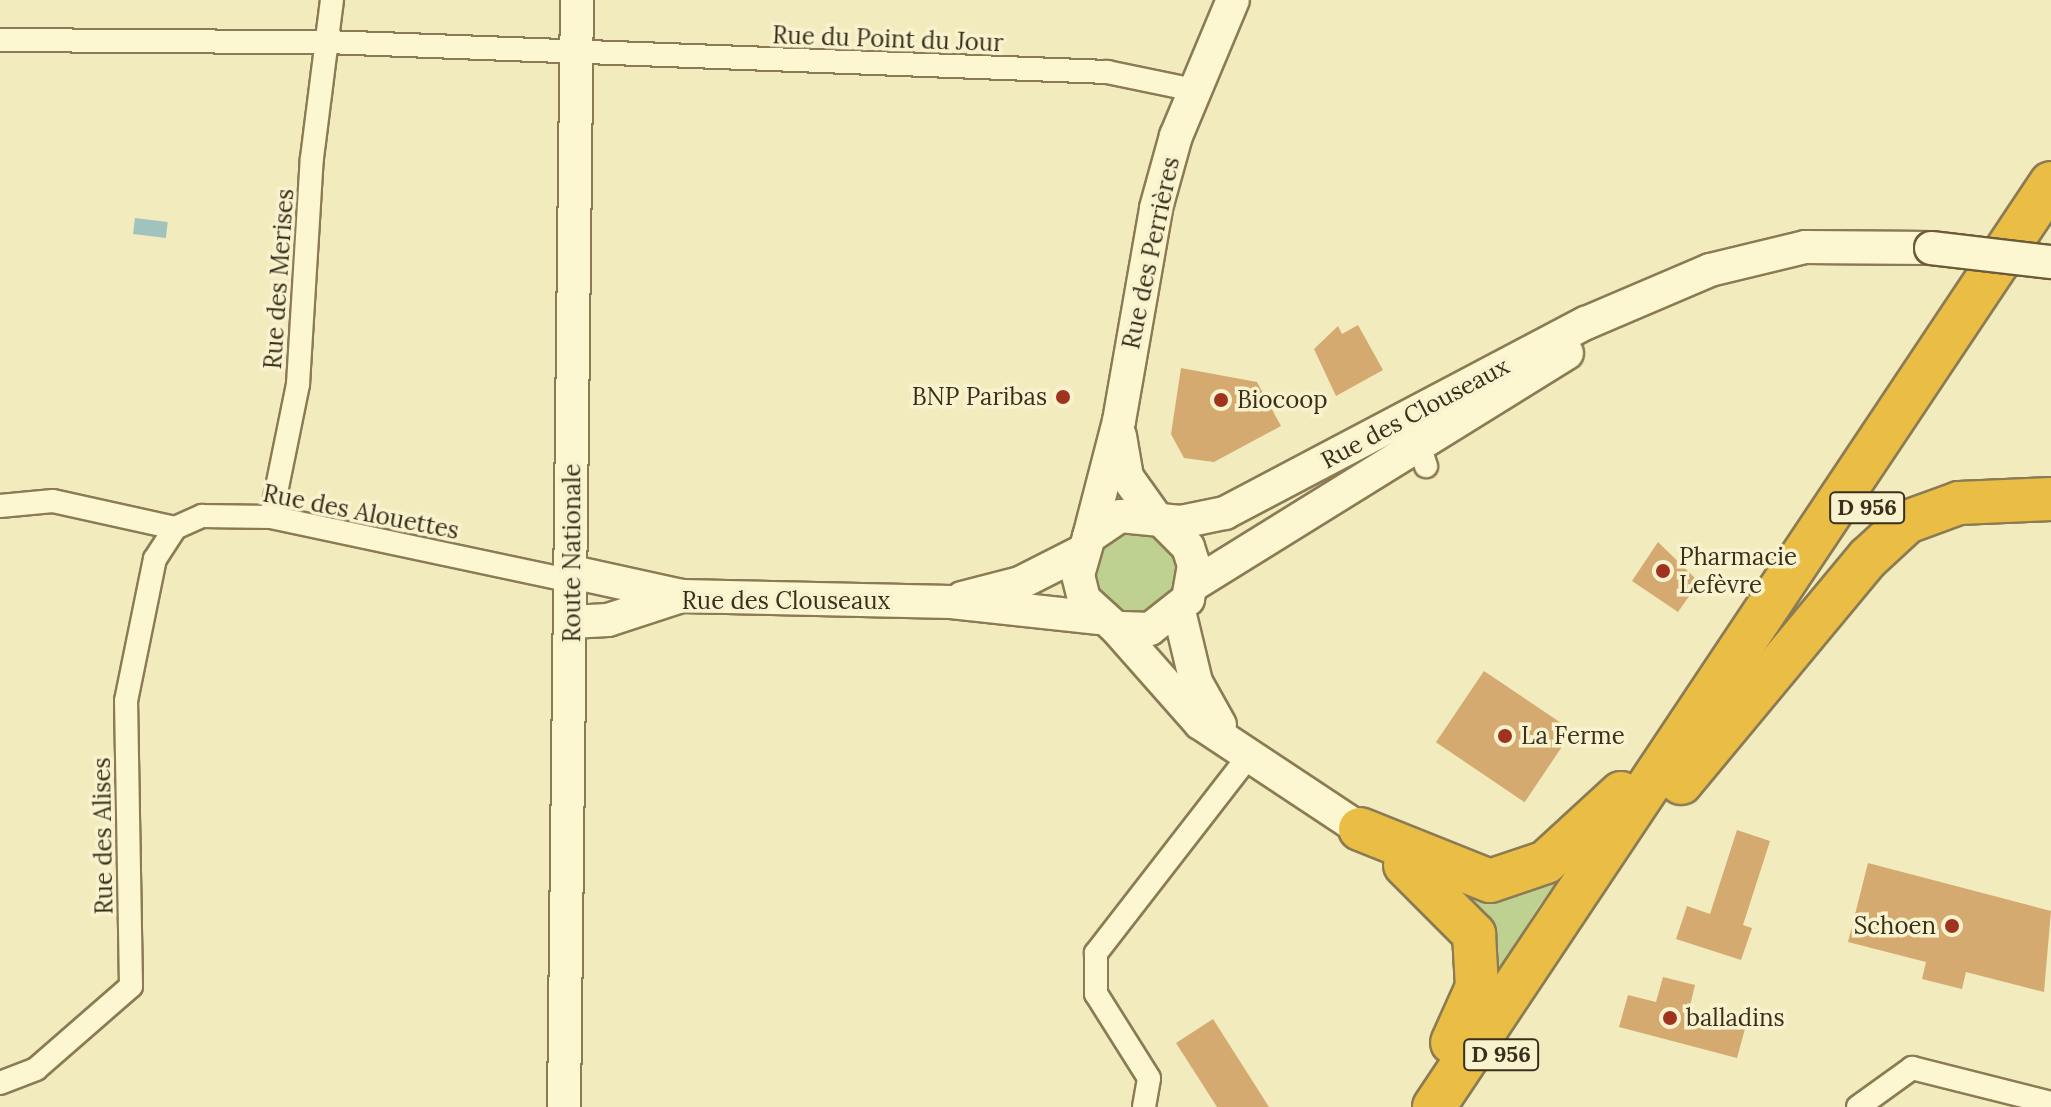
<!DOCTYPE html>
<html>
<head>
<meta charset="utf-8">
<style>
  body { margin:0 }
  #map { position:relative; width:2051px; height:1107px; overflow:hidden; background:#f2ebbd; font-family:Lora,serif }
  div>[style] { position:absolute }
  .green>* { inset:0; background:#bfd191 }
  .round { border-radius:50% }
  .water>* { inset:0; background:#a1c3be; transform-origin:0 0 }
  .building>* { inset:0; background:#d4aa70; transform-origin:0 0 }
  .roads { filter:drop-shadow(2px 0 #8b7b55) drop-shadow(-2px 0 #8b7b55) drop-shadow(0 2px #8b7b55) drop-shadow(0 -2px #8b7b55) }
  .street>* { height:22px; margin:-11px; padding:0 11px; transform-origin:11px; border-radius:11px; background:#fcf6d1 }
  .secondary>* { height:32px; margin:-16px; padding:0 16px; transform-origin:16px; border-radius:16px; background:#fcf6d1 }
  .highway>* { height:42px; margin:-21px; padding:0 21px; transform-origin:21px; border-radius:21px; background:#eabd45 }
  .bridges { filter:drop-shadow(2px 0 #6d5b38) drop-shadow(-2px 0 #6d5b38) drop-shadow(0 2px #6d5b38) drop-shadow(0 -2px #6d5b38) }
  .secondary-bridge>* { height:32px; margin:-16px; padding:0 16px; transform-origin:16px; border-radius:16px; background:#fcf6d1 }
  .dots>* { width:22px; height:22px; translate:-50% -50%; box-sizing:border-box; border:4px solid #f8f3ce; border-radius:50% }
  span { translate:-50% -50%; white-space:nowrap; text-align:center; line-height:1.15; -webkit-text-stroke:7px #f8f3ce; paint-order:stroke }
  .shield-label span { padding:2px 6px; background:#f8f3ce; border:2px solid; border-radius:6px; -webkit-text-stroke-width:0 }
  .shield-label { font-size:22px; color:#392f1b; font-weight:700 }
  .street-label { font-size:24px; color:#392f1b }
  .poi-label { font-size:24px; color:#392f1b }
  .right { translate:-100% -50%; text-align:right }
  .left { translate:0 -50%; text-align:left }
</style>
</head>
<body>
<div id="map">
  <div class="green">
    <div class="round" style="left:1093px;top:530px;width:84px;height:84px"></div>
    <div style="clip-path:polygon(1579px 849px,1537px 909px,1487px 988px,1465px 892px)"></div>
  </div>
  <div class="water">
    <div style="left:135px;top:218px;width:33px;height:16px;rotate:7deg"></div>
  </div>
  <div class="building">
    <div style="clip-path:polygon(1358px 325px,1383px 370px,1336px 396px,1314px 349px,1338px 326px,1342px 334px)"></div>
    <div style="clip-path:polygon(1181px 368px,1257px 382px,1281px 426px,1214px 462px,1184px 458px,1171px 434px)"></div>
    <div style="clip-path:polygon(1658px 542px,1699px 582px,1678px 612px,1632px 581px)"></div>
    <div style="left:1484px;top:671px;width:107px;height:86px;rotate:34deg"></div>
    <div style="clip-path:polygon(1737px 830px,1770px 841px,1743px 925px,1752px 928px,1741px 960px,1676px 939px,1687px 906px,1710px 914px)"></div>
    <div style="clip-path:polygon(1868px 863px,2051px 911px,2044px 992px,1966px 972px,1962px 989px,1922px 979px,1926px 962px,1848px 942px)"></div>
    <div style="clip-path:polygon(1663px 977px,1695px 985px,1689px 1010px,1746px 1025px,1737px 1058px,1619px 1027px,1628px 995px,1656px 1002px)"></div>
    <div style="clip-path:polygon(1213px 1019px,1269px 1107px,1217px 1107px,1176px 1043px)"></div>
  </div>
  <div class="roads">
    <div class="street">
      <div style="left:0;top:40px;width:327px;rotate:0.4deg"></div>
      <div style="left:327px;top:42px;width:781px;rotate:2.2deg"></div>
      <div style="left:1107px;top:72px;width:89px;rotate:11.7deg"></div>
      <div style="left:1415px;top:434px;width:34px;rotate:71deg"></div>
      <div style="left:0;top:506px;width:53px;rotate:-5.4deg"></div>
      <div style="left:53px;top:501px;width:125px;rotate:12.5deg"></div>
      <div style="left:175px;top:528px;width:30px;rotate:-24deg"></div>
      <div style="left:202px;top:516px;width:69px;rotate:0.8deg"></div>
      <div style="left:271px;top:517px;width:307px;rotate:12deg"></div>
      <div style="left:271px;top:517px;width:136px;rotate:-78.5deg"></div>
      <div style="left:298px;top:384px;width:226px;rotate:-86.5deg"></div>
      <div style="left:312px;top:158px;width:159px;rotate:-82.8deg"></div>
      <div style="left:0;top:1083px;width:39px;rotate:-21deg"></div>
      <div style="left:36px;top:1069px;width:126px;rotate:-41.1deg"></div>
      <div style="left:131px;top:986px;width:285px;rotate:-91deg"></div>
      <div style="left:126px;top:701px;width:145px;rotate:-78.5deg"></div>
      <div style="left:155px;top:559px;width:37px;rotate:-57deg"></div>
      <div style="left:1144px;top:1107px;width:29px;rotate:-80deg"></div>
      <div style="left:1149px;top:1078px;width:99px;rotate:-122.2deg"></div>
      <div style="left:1096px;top:994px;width:41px;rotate:-90deg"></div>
      <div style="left:1096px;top:953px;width:249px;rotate:-52.2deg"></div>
      <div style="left:1858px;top:1107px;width:67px;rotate:-35.8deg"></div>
      <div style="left:1912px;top:1068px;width:143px;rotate:14.1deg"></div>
    </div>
    <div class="secondary">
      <div style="left:1120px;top:436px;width:42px;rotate:80.3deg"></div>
      <div style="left:1127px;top:477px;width:52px;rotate:54.5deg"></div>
      <div style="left:1161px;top:520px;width:38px;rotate:45deg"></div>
      <div style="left:1188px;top:547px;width:19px;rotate:72deg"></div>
      <div style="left:1194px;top:565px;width:35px;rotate:100deg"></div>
      <div style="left:1188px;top:599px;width:48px;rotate:141.7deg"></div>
      <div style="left:1150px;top:629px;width:34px;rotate:-178deg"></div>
      <div style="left:1116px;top:628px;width:43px;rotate:-137.8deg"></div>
      <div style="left:1084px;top:599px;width:25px;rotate:-104deg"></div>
      <div style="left:1078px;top:575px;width:40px;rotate:-74deg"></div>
      <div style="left:1089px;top:537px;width:37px;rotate:-34deg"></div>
      <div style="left:1120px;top:516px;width:61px;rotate:5.6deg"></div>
      <div style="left:1181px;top:522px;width:45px;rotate:-11.6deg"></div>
      <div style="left:1225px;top:513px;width:408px;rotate:-27.8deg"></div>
      <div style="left:1586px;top:323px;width:135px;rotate:-23.1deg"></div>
      <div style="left:1710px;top:270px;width:98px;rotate:-13.6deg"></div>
      <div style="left:1805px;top:247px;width:126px;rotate:0.5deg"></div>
      <div style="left:1089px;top:537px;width:120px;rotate:-75.5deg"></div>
      <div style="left:1119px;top:421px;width:216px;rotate:-80.1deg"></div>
      <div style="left:1156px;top:208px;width:75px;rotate:-74.5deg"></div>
      <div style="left:1176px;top:136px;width:147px;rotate:-67.3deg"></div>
      <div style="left:572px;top:572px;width:113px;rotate:12.3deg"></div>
      <div style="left:1193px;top:585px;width:440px;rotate:-31.8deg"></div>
      <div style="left:962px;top:598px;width:60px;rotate:-14.5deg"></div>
      <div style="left:1020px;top:583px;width:68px;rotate:-26.9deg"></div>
      <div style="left:1179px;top:611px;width:73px;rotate:76.5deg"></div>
      <div style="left:1196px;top:682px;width:49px;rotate:60.8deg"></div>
      <div style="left:571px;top:622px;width:37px;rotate:-3deg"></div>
      <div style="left:608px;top:620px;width:78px;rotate:-18deg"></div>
      <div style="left:682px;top:596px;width:269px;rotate:1.3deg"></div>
      <div style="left:951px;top:602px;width:149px;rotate:6.2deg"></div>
      <div style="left:1116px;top:628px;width:127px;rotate:48.5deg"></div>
      <div style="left:1200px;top:723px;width:192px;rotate:33.5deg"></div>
      <div style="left:564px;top:1107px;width:1107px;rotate:-89.33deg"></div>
    </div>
    <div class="highway">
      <div style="left:1681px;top:783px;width:293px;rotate:-50.3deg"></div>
      <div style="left:1868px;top:558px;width:53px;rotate:-42.7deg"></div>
      <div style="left:1907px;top:522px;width:55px;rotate:-20.1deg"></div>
      <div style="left:1959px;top:503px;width:92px;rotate:-2.5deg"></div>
      <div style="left:1360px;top:829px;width:140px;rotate:21.8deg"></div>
      <div style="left:1490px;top:881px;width:59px;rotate:-18.7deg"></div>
      <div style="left:1546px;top:862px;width:102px;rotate:-42.6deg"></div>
      <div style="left:1405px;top:865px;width:98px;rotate:45deg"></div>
      <div style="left:1474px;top:934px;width:53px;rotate:86.8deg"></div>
      <div style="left:1477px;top:987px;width:61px;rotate:114.1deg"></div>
      <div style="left:1434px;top:1107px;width:1111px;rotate:-56.27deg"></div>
    </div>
  </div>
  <div class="bridges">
    <div class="secondary-bridge">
      <div style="left:1931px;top:248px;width:121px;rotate:6.7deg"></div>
    </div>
  </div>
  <div class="dots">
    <div style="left:1063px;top:397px;background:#a0331f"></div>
    <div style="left:1221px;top:400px;background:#a0331f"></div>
    <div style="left:1663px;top:571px;background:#a0331f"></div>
    <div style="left:1505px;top:736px;background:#a0331f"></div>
    <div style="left:1952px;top:926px;background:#a0331f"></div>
    <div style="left:1670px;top:1018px;background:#a0331f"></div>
  </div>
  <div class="shield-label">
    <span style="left:1867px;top:508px">D 956</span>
    <span style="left:1501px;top:1055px">D 956</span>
  </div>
  <div class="street-label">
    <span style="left:888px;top:39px;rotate:2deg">Rue du Point du Jour</span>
    <span style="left:1151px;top:253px;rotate:-78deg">Rue des Perrières</span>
    <span style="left:279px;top:279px;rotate:-86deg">Rue des Merises</span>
    <span style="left:1415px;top:413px;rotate:-28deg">Rue des Clouseaux</span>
    <span style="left:361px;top:512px;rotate:11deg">Rue des Alouettes</span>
    <span style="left:572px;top:553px;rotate:-90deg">Route Nationale</span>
    <span style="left:786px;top:601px">Rue des Clouseaux</span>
    <span style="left:103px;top:836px;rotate:-91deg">Rue des Alises</span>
  </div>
  <div class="poi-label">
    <span class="right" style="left:1047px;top:397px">BNP Paribas</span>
    <span class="left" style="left:1237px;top:400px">Biocoop</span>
    <span class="left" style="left:1679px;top:571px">Pharmacie<br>Lefèvre</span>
    <span class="left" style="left:1521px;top:736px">La Ferme</span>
    <span class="right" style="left:1936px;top:926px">Schoen</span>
    <span class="left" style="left:1686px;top:1018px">balladins</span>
  </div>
</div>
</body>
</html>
